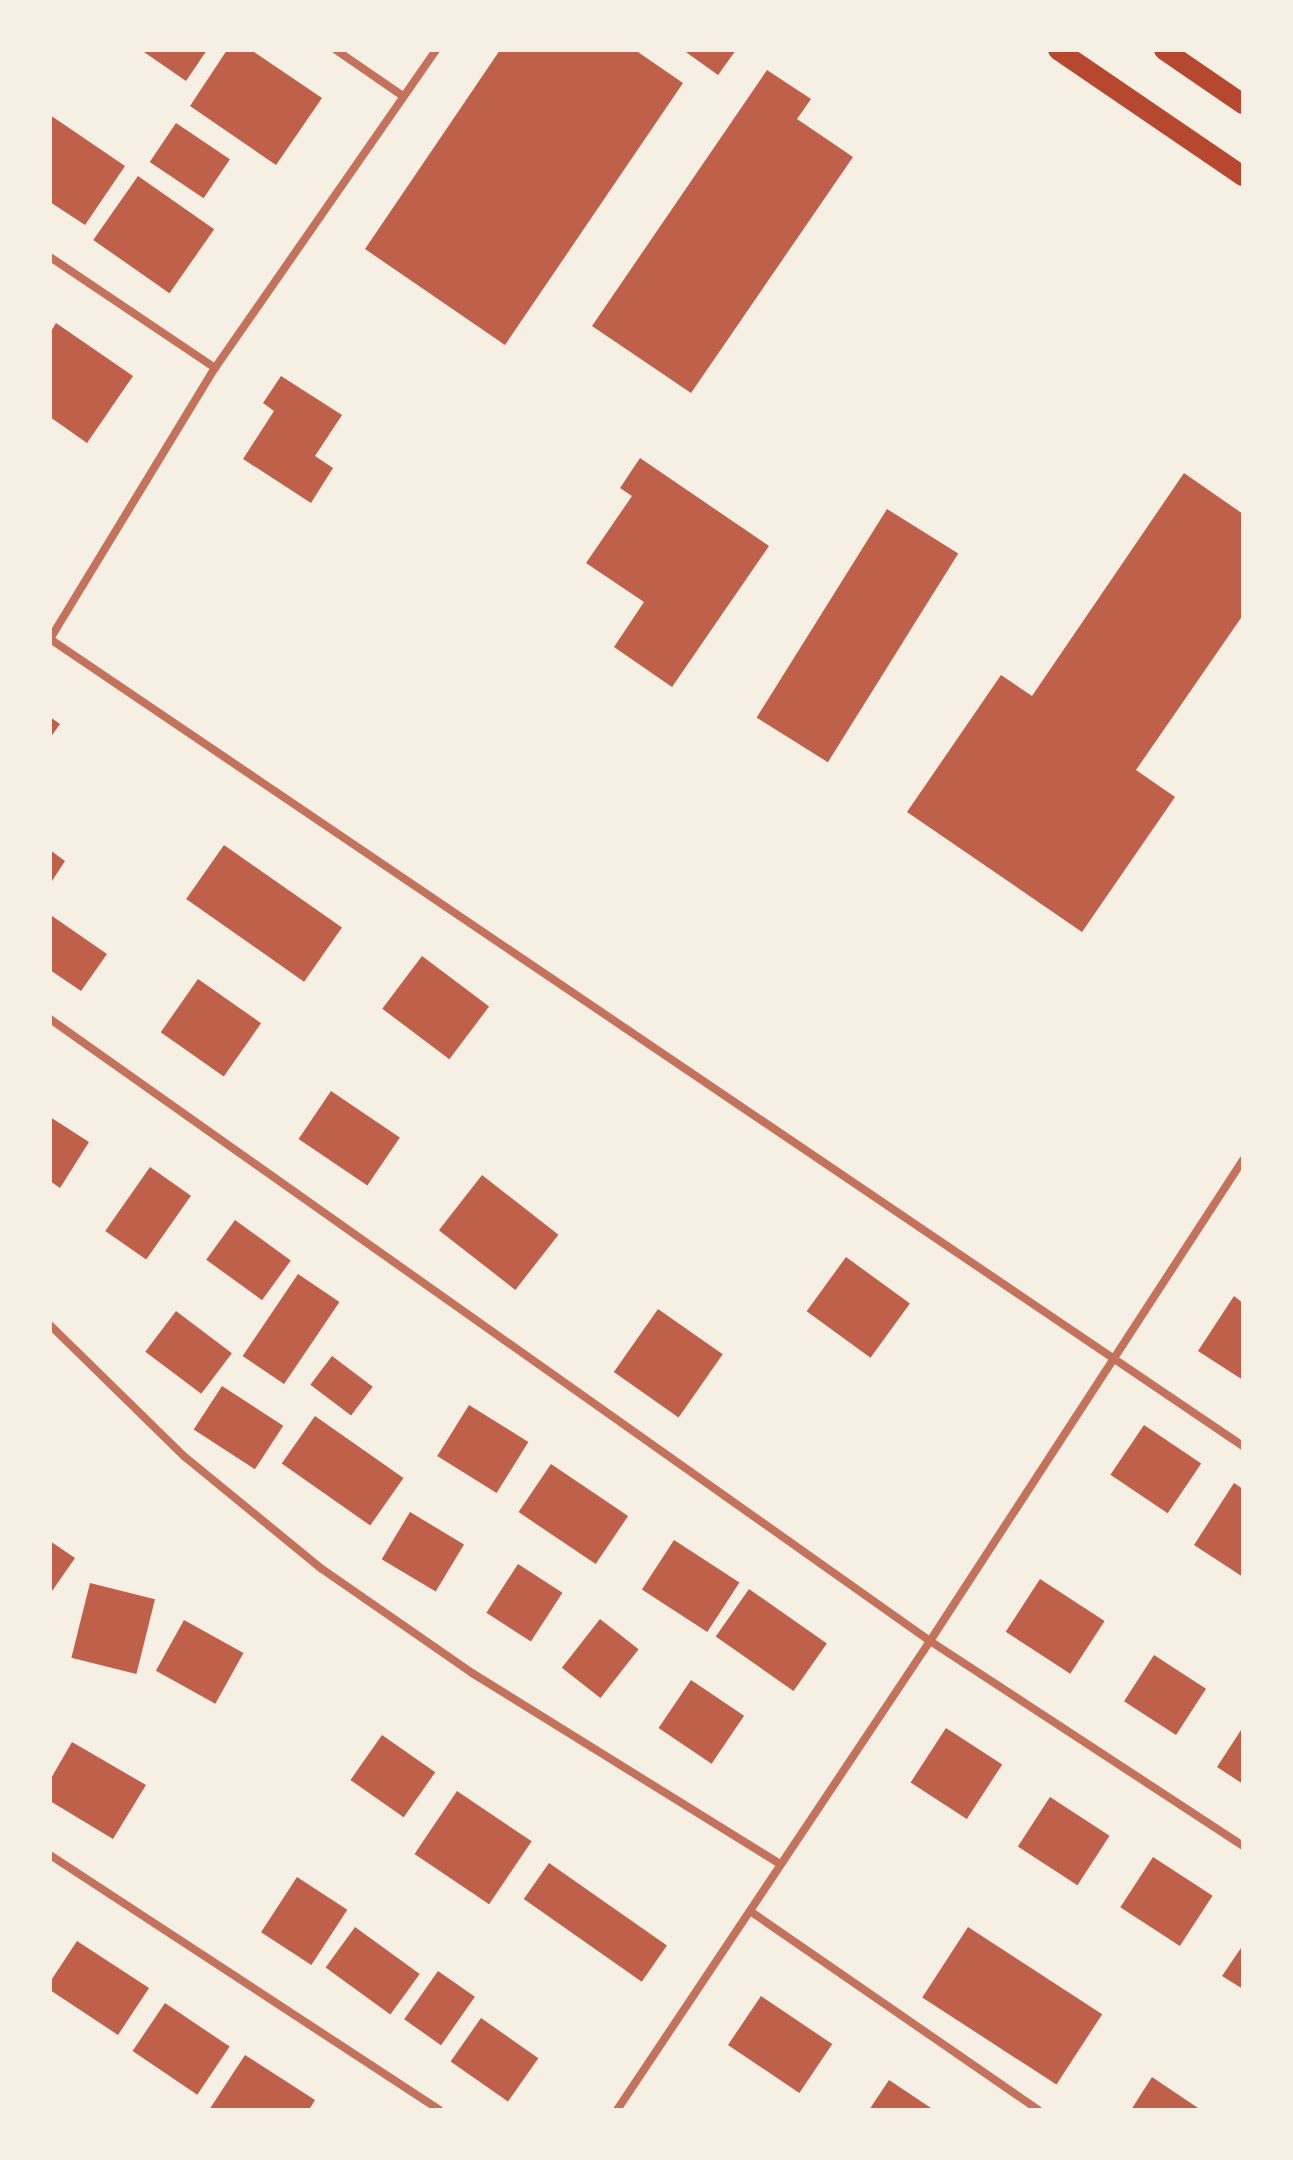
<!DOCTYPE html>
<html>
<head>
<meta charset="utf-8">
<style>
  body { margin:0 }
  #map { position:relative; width:1293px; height:2160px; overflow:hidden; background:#f6efe4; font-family:"Noto Sans",sans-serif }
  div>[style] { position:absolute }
  .building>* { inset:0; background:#bf614a; transform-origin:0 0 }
  .minor>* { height:8px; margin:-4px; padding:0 4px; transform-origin:4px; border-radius:4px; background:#c5725c }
  .primary>* { height:20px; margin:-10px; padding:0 10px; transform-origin:10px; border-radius:10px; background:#b5482f }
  span { translate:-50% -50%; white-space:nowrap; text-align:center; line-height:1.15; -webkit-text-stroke:8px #f6efe4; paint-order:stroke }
  .frame { position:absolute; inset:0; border:52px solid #f6efe4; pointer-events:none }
</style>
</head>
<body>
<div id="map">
  <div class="building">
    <div style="clip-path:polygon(141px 50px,207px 50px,186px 81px)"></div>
    <div style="clip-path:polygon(227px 50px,251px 50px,322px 98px,276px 165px,190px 106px)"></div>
    <div style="clip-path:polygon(500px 50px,635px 50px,683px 83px,505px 345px,365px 249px)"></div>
    <div style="clip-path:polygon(683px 50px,736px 50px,718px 75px)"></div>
    <div style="clip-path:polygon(767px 70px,811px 99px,797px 119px,853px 157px,691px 393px,592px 326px)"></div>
    <div style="clip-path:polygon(50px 115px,125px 166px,85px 225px,50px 202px)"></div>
    <div style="left:176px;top:123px;width:65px;height:47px;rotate:34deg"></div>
    <div style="left:138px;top:176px;width:93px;height:78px;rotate:35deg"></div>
    <div style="clip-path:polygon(56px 323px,133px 376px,87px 443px,50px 417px,50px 333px)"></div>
    <div style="clip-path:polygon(281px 376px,342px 415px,315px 456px,333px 468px,311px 503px,243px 459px,274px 411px,263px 403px)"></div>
    <div style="clip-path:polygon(640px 458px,769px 546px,672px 687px,614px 647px,644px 602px,586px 563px,632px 496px,620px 488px)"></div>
    <div style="clip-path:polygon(1184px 473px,1243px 514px,1243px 615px,1136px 770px,1175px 797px,1082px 932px,907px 812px,1001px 675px,1032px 696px)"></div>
    <div style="left:887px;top:509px;width:84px;height:246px;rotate:32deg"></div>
    <div style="clip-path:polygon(50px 717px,60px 724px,50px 738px)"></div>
    <div style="left:224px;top:845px;width:144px;height:66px;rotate:35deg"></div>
    <div style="clip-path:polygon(50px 850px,65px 861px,50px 884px)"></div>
    <div style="clip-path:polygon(52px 916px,107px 954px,81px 991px,50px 970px)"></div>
    <div style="left:422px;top:956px;width:84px;height:66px;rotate:37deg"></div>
    <div style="left:198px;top:979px;width:77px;height:65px;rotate:35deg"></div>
    <div style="left:331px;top:1091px;width:83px;height:58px;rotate:34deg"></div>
    <div style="clip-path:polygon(50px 1117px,89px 1142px,60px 1188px,50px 1181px)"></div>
    <div style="left:150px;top:1167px;width:50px;height:78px;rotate:35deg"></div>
    <div style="left:482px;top:1175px;width:97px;height:70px;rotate:38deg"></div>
    <div style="left:235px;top:1220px;width:69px;height:49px;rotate:36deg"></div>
    <div style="left:846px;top:1257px;width:79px;height:67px;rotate:36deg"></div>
    <div style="left:298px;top:1274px;width:50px;height:99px;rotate:34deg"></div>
    <div style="clip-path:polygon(1234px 1296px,1243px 1303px,1243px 1380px,1198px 1351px)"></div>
    <div style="left:658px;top:1309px;width:79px;height:77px;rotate:35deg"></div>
    <div style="left:176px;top:1311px;width:70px;height:51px;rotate:37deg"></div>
    <div style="left:332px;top:1356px;width:51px;height:36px;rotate:37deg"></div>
    <div style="left:222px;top:1386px;width:73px;height:52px;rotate:33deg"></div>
    <div style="left:469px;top:1405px;width:70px;height:60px;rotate:32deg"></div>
    <div style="left:315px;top:1416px;width:108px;height:58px;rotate:35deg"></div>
    <div style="left:1144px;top:1425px;width:69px;height:60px;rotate:34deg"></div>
    <div style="left:551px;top:1464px;width:93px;height:58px;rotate:34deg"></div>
    <div style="clip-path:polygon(1234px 1483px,1243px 1489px,1243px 1577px,1194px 1545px)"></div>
    <div style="left:410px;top:1512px;width:63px;height:55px;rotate:31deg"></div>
    <div style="left:674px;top:1540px;width:78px;height:59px;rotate:33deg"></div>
    <div style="clip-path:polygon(50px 1541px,75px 1558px,50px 1594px)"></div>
    <div style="left:518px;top:1564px;width:53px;height:58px;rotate:33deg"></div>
    <div style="left:1040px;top:1579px;width:77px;height:63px;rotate:33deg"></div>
    <div style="left:90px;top:1583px;width:67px;height:77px;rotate:14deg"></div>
    <div style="left:749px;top:1589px;width:95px;height:58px;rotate:35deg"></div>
    <div style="left:600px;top:1619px;width:49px;height:62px;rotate:38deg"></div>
    <div style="left:184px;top:1620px;width:68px;height:58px;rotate:29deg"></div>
    <div style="left:1154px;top:1655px;width:62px;height:55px;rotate:33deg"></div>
    <div style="left:691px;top:1680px;width:64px;height:58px;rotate:34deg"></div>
    <div style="clip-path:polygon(1243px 1727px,1243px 1784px,1217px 1767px)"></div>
    <div style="left:946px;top:1728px;width:67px;height:65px;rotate:33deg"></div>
    <div style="left:382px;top:1735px;width:65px;height:55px;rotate:35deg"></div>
    <div style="clip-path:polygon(72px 1742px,146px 1785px,113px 1839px,50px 1801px,50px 1780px)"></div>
    <div style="left:457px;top:1791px;width:90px;height:76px;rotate:34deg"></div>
    <div style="left:1050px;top:1797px;width:71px;height:59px;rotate:33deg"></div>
    <div style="left:1153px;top:1857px;width:71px;height:60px;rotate:33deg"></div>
    <div style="left:549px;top:1863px;width:144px;height:44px;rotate:35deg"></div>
    <div style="left:297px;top:1877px;width:60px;height:66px;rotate:33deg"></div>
    <div style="left:355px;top:1927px;width:80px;height:50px;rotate:36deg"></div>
    <div style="left:968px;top:1927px;width:160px;height:84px;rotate:33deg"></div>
    <div style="clip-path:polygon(77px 1941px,149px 1988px,118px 2035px,50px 1990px,50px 1982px)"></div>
    <div style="clip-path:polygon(1243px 1945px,1243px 1989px,1222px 1976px)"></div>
    <div style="left:438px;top:1971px;width:45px;height:59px;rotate:35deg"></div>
    <div style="left:761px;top:1996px;width:86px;height:59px;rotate:34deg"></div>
    <div style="left:165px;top:2003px;width:78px;height:58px;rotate:34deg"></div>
    <div style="left:481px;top:2018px;width:70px;height:53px;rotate:35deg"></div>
    <div style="clip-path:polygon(245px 2055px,315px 2100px,309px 2110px,209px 2110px)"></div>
    <div style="clip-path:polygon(1152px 2077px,1201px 2110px,1131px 2110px)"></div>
    <div style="clip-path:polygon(889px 2080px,934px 2110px,869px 2110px)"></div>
  </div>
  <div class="minor">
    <div style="left:336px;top:50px;width:81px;rotate:34.5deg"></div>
    <div style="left:50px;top:257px;width:199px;rotate:33.9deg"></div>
    <div style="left:50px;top:639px;width:1440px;rotate:34.08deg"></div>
    <div style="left:50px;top:639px;width:317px;rotate:-58.7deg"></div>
    <div style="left:215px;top:368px;width:387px;rotate:-55.2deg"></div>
    <div style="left:50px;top:1019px;width:1078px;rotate:35.25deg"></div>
    <div style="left:930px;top:1641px;width:374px;rotate:33.2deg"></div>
    <div style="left:50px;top:1325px;width:189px;rotate:44.4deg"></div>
    <div style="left:185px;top:1457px;width:177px;rotate:39.3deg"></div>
    <div style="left:322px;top:1569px;width:183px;rotate:34.7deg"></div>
    <div style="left:472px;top:1673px;width:362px;rotate:31.8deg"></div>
    <div style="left:50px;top:1855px;width:465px;rotate:33.2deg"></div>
    <div style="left:750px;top:1911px;width:350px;rotate:34.6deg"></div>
    <div style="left:617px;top:2110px;width:564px;rotate:-56.28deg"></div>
    <div style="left:930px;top:1641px;width:574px;rotate:-56.95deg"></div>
  </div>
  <div class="primary">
    <div style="left:1058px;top:50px;width:224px;rotate:34.3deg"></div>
    <div style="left:1164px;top:50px;width:96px;rotate:34.4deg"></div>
  </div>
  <div class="frame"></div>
</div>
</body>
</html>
